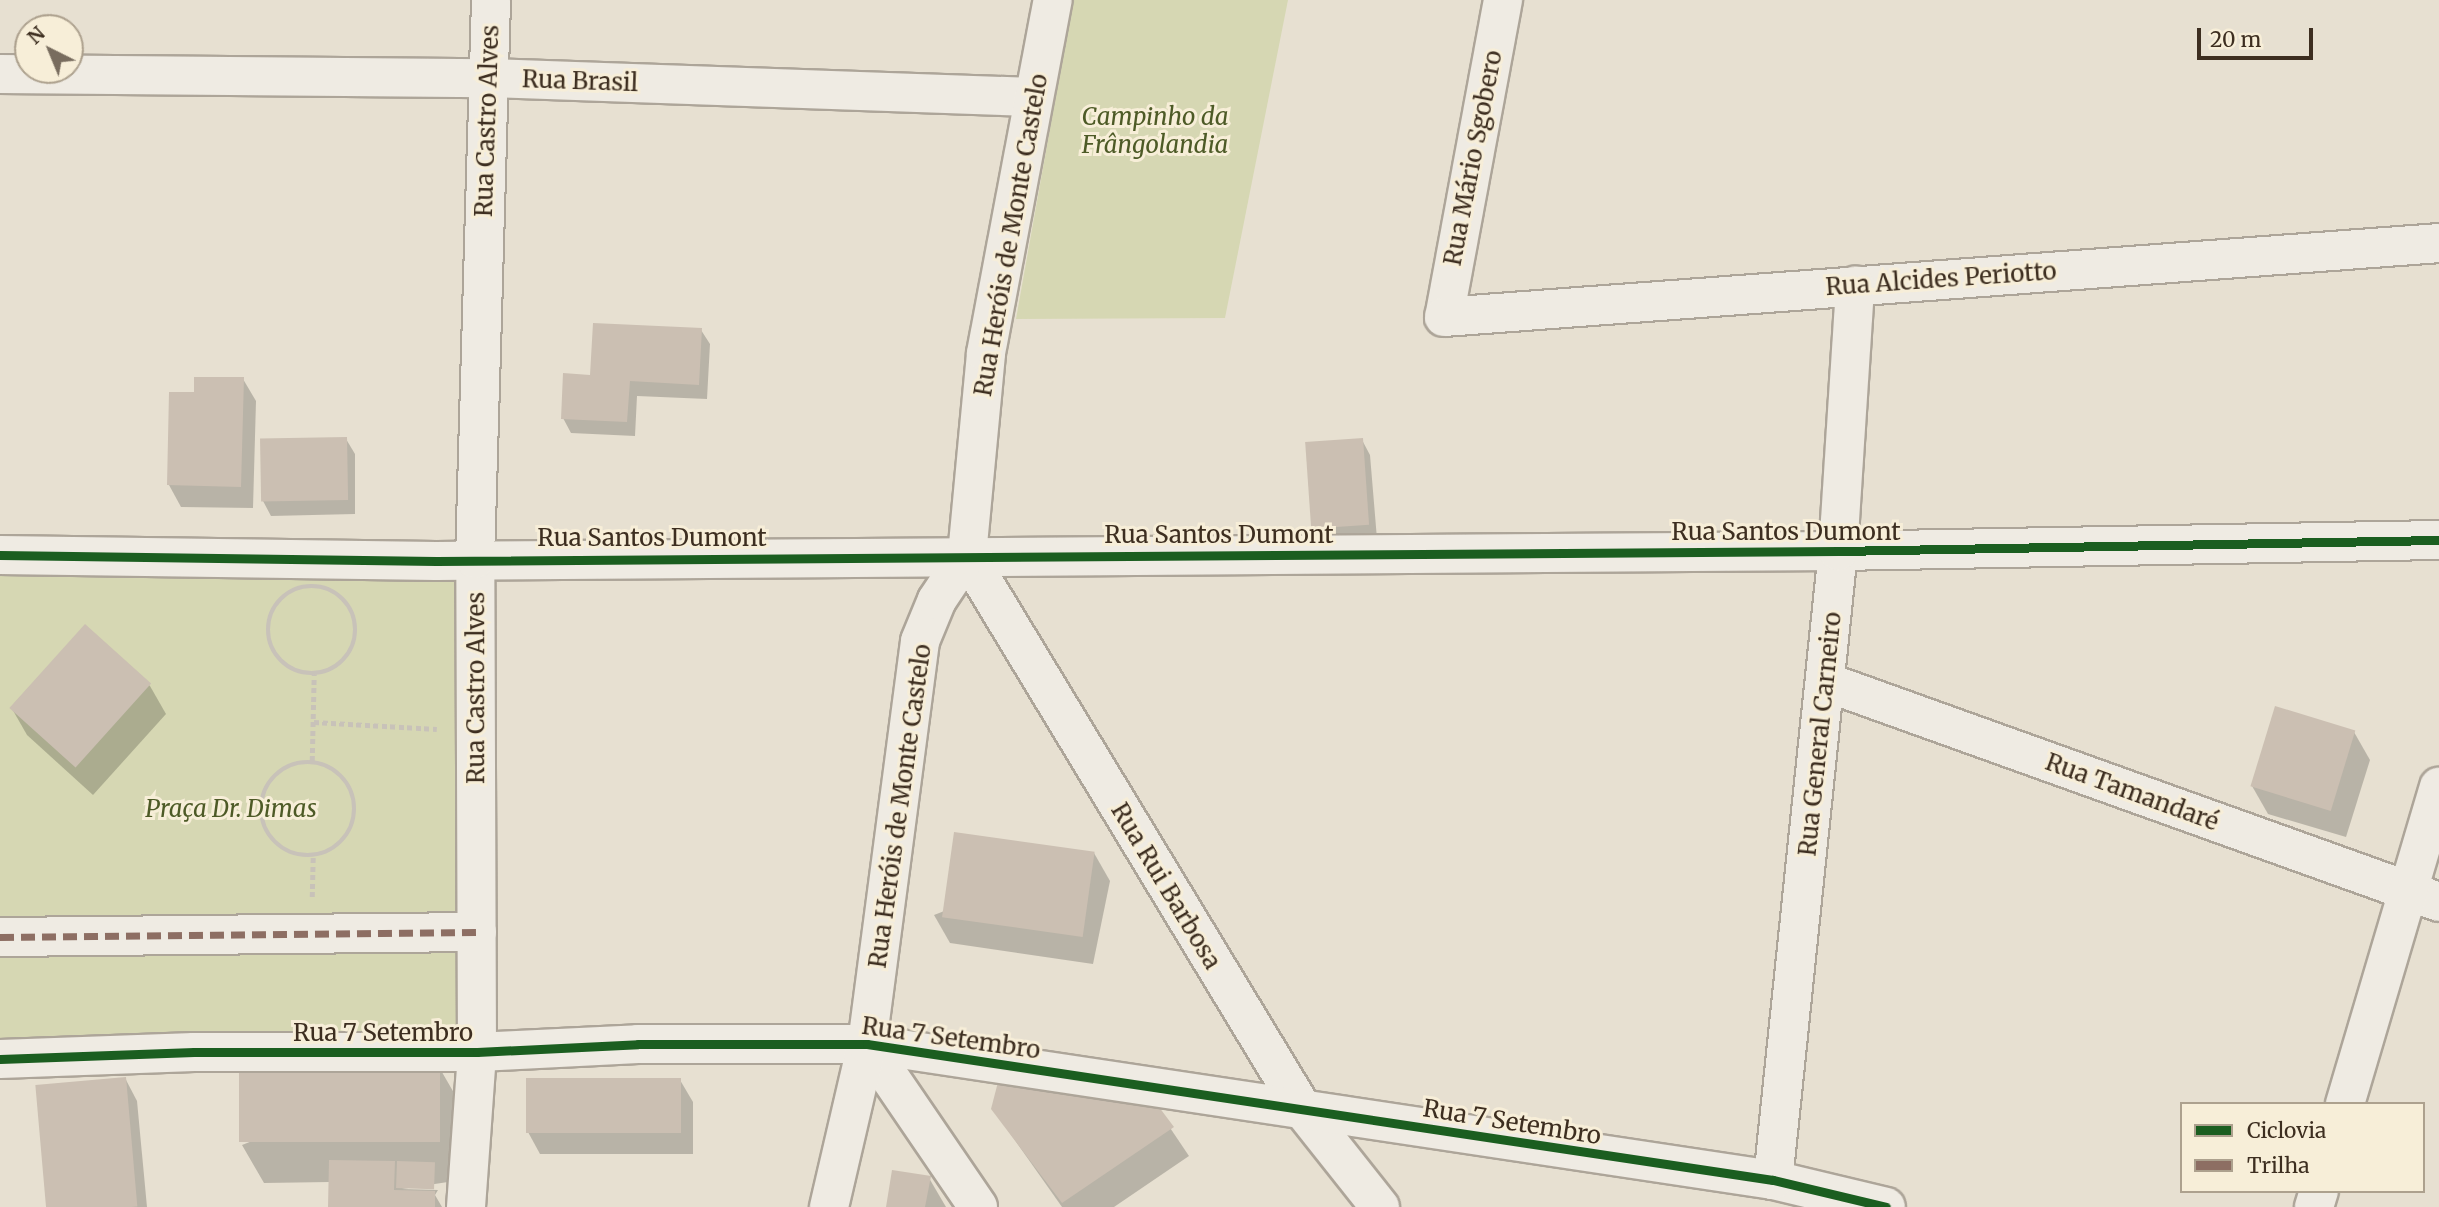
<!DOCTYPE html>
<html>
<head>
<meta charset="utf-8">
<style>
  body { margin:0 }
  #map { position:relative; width:2439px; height:1207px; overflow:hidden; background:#e7e0d1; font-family:Merriweather,serif }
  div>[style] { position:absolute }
  .green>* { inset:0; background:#d6d7b3; transform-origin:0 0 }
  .shadow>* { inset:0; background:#0003 }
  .building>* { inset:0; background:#cbbfb2; transform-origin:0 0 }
  .path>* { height:4.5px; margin-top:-2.25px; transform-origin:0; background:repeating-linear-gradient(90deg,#c8c2b9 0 5px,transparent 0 8.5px) }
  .path>.ring { margin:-2.25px; padding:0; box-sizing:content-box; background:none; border:4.5px solid #c8c2b9; border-radius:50% }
  .roads { filter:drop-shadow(2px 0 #ada599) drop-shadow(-2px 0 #ada599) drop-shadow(0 2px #ada599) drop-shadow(0 -2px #ada599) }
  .street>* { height:38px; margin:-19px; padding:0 19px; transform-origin:19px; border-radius:19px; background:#efebe3 }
  .secondary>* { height:38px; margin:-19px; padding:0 19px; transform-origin:19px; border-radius:19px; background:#efebe3 }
  .quiet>* { height:7px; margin-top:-3.5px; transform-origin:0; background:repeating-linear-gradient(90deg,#8d6e63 0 14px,transparent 0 21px) }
  .cycleway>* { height:9px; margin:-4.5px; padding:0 4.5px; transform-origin:4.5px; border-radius:4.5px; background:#1b5e20 }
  span { translate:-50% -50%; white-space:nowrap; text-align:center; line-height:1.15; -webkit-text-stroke:6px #f7eed8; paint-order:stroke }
  .street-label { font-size:24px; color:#3d2e20 }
  .park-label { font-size:24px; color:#4d5a26; font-style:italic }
  .legend { position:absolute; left:2180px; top:1102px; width:245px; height:91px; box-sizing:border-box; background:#f7eed8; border:2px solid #ada18e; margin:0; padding:9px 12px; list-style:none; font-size:21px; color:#3d2e20 }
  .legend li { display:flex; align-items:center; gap:14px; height:35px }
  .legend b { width:35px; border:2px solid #ada18e }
  .north { position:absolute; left:14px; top:14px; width:70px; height:70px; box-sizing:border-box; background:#f7eed8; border:2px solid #ada18e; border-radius:50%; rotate:317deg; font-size:19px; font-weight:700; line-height:28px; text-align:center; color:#3d2e20 }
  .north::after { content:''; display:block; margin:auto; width:24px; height:32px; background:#786c5e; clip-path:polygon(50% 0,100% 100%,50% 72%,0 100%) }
  .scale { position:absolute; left:2197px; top:28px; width:116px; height:32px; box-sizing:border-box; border:4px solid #3d2e20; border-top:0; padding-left:9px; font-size:21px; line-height:24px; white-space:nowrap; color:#3d2e20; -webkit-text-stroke:5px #f7eed8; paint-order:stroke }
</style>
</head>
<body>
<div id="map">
  <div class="green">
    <div style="clip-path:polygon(1073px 0,1288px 0,1225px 318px,1016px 319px)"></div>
    <div style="left:461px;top:574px;width:467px;height:461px;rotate:90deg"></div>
  </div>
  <div class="shadow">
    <div style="clip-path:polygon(701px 330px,710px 344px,707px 399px,637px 396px,635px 436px,571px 433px,563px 418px,592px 376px)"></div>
    <div style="clip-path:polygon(243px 379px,256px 401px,253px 508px,181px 507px,169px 485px,196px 394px)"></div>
    <div style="clip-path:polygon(346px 439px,355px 454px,355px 514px,271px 516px,263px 501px)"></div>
    <div style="clip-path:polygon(1362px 440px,1370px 455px,1377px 539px,1322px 544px,1314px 529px)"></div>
    <div style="clip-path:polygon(85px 626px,150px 686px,166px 714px,93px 795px,27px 735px,11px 707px)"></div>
    <div style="clip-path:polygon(2354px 732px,2370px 760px,2346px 837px,2268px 814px,2252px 786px)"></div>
    <div style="clip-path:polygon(1094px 853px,1110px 881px,1093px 964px,950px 943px,934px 915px)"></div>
    <div style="clip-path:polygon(439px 1067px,461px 1105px,461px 1180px,402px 1189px,438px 1190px,435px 1195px,442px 1207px,329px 1207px,330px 1182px,264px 1183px,242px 1145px)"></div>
    <div style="clip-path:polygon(125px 1078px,137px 1101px,147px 1207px,48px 1207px)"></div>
    <div style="clip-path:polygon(680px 1080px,693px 1102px,693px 1154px,540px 1154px,528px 1132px)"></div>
    <div style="clip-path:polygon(1152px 1101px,1189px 1156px,1114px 1207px,1062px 1207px,993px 1109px)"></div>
    <div style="clip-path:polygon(929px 1178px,946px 1207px,887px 1207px)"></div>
  </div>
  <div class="building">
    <div style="clip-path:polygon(593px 323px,702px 328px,699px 385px,630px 381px,627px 422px,561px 419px,563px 373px,590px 375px)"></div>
    <div style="clip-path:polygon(194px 377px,244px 377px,241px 487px,167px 485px,169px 392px,194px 392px)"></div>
    <div style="left:347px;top:437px;width:63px;height:87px;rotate:89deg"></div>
    <div style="left:1363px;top:438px;width:87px;height:58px;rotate:86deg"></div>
    <div style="left:85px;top:624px;width:89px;height:113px;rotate:42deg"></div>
    <div style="left:2275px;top:706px;width:84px;height:84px;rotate:17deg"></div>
    <div style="left:954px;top:832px;width:142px;height:86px;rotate:8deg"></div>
    <div style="left:440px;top:1065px;width:77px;height:201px;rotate:90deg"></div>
    <div style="left:126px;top:1077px;width:130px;height:91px;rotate:85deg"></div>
    <div style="left:526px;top:1078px;width:155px;height:55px"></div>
    <div style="clip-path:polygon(998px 1082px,1153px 1099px,1174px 1127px,1062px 1203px,991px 1109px)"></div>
    <div style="clip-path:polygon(329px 1160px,395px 1161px,394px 1190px,435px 1191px,435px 1207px,328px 1207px)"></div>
    <div style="left:397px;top:1161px;width:38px;height:27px;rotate:2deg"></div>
    <div style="clip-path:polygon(892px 1170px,931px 1176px,925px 1207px,886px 1207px)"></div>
  </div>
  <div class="path">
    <div class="ring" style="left:268px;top:586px;width:83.5px;height:83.5px"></div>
    <div style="left:314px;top:722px;width:123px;rotate:3.3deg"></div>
    <div style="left:312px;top:761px;width:87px;rotate:-88.7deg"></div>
    <div class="ring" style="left:261px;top:762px;width:89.5px;height:89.5px"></div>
    <div style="left:312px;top:897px;width:41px;rotate:-88.6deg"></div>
  </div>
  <div class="roads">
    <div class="street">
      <div style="left:1503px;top:0;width:322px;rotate:100.5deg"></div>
      <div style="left:1444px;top:317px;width:998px;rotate:-4.25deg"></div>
      <div style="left:0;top:74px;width:488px;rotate:0.5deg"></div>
      <div style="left:488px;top:78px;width:545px;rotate:2deg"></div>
      <div style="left:0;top:555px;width:436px;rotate:0.8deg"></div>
      <div style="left:436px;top:561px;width:1402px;rotate:-0.41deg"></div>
      <div style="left:1838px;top:551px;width:601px;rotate:-1.05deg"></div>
      <div style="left:967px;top:555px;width:649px;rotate:58.81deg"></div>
      <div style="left:1303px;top:1110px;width:124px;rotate:51.6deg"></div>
      <div style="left:1826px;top:682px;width:651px;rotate:19.74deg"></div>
      <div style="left:0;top:937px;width:477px;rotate:-0.6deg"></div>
      <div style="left:867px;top:1044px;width:916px;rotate:8.54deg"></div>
      <div style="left:1773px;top:1180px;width:116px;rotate:13.4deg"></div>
      <div style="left:867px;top:1044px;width:197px;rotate:55.7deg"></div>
      <div style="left:2345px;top:1104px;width:331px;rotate:-73.5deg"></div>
      <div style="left:1773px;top:1180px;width:632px;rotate:-84.1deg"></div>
      <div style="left:1838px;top:551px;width:266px;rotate:-86.3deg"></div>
      <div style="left:2314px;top:1207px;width:17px;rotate:-73deg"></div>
    </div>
    <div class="secondary">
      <div style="left:0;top:1059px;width:194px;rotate:-2.1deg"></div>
      <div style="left:194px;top:1052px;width:283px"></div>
      <div style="left:477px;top:1052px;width:161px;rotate:-2.8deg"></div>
      <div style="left:638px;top:1044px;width:229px"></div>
      <div style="left:466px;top:1207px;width:155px;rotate:-85.9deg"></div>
      <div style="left:477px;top:1052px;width:493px;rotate:-90.2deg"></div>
      <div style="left:475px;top:559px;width:559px;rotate:-88.36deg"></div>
      <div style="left:829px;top:1207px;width:167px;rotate:-76.9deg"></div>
      <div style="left:867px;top:1044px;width:406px;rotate:-82.5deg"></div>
      <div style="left:920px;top:641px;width:44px;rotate:-67.5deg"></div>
      <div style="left:937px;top:600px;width:54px;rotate:-56.3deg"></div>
      <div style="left:967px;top:555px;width:203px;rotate:-84.6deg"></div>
      <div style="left:986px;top:353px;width:359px;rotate:-79.3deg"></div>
    </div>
  </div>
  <div class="quiet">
    <div style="left:0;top:937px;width:477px;rotate:-0.6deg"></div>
  </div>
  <div class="cycleway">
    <div style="left:0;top:555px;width:436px;rotate:0.8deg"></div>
    <div style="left:436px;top:561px;width:1402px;rotate:-0.41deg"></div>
    <div style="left:1838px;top:551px;width:601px;rotate:-1.05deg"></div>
    <div style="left:0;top:1059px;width:194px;rotate:-2.1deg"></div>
    <div style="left:194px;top:1052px;width:283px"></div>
    <div style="left:477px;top:1052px;width:161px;rotate:-2.8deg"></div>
    <div style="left:638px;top:1044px;width:229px"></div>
    <div style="left:867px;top:1044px;width:916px;rotate:8.54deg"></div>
    <div style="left:1773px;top:1180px;width:116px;rotate:13.4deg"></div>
  </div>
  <div class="street-label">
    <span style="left:580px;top:81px;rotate:2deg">Rua Brasil</span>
    <span style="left:487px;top:121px;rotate:-88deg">Rua Castro Alves</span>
    <span style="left:1473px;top:158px;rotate:-79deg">Rua Mário Sgobero</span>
    <span style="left:1011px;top:235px;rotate:-80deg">Rua Heróis de Monte Castelo</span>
    <span style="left:1941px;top:279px;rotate:-4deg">Rua Alcides Periotto</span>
    <span style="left:1786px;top:532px">Rua Santos Dumont</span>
    <span style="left:1219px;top:535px">Rua Santos Dumont</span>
    <span style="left:652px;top:538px">Rua Santos Dumont</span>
    <span style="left:476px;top:688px;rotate:-90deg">Rua Castro Alves</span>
    <span style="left:1820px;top:734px;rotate:-84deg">Rua General Carneiro</span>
    <span style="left:2132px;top:792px;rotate:20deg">Rua Tamandaré</span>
    <span style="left:900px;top:806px;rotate:-82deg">Rua Heróis de Monte Castelo</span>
    <span style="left:1166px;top:886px;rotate:59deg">Rua Rui Barbosa</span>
    <span style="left:383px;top:1033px">Rua 7 Setembro</span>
    <span style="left:951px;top:1038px;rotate:8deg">Rua 7 Setembro</span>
    <span style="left:1512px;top:1122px;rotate:9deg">Rua 7 Setembro</span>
  </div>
  <div class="park-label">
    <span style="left:1155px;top:131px">Campinho da<br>Frângolandia</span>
    <span style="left:231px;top:809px">Praça Dr. Dimas</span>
  </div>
  <ul class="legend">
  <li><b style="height:9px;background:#1b5e20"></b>Ciclovia</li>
  <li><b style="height:9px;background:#8d6e63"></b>Trilha</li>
  </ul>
  <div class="north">N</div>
  <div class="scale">20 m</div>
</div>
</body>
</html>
